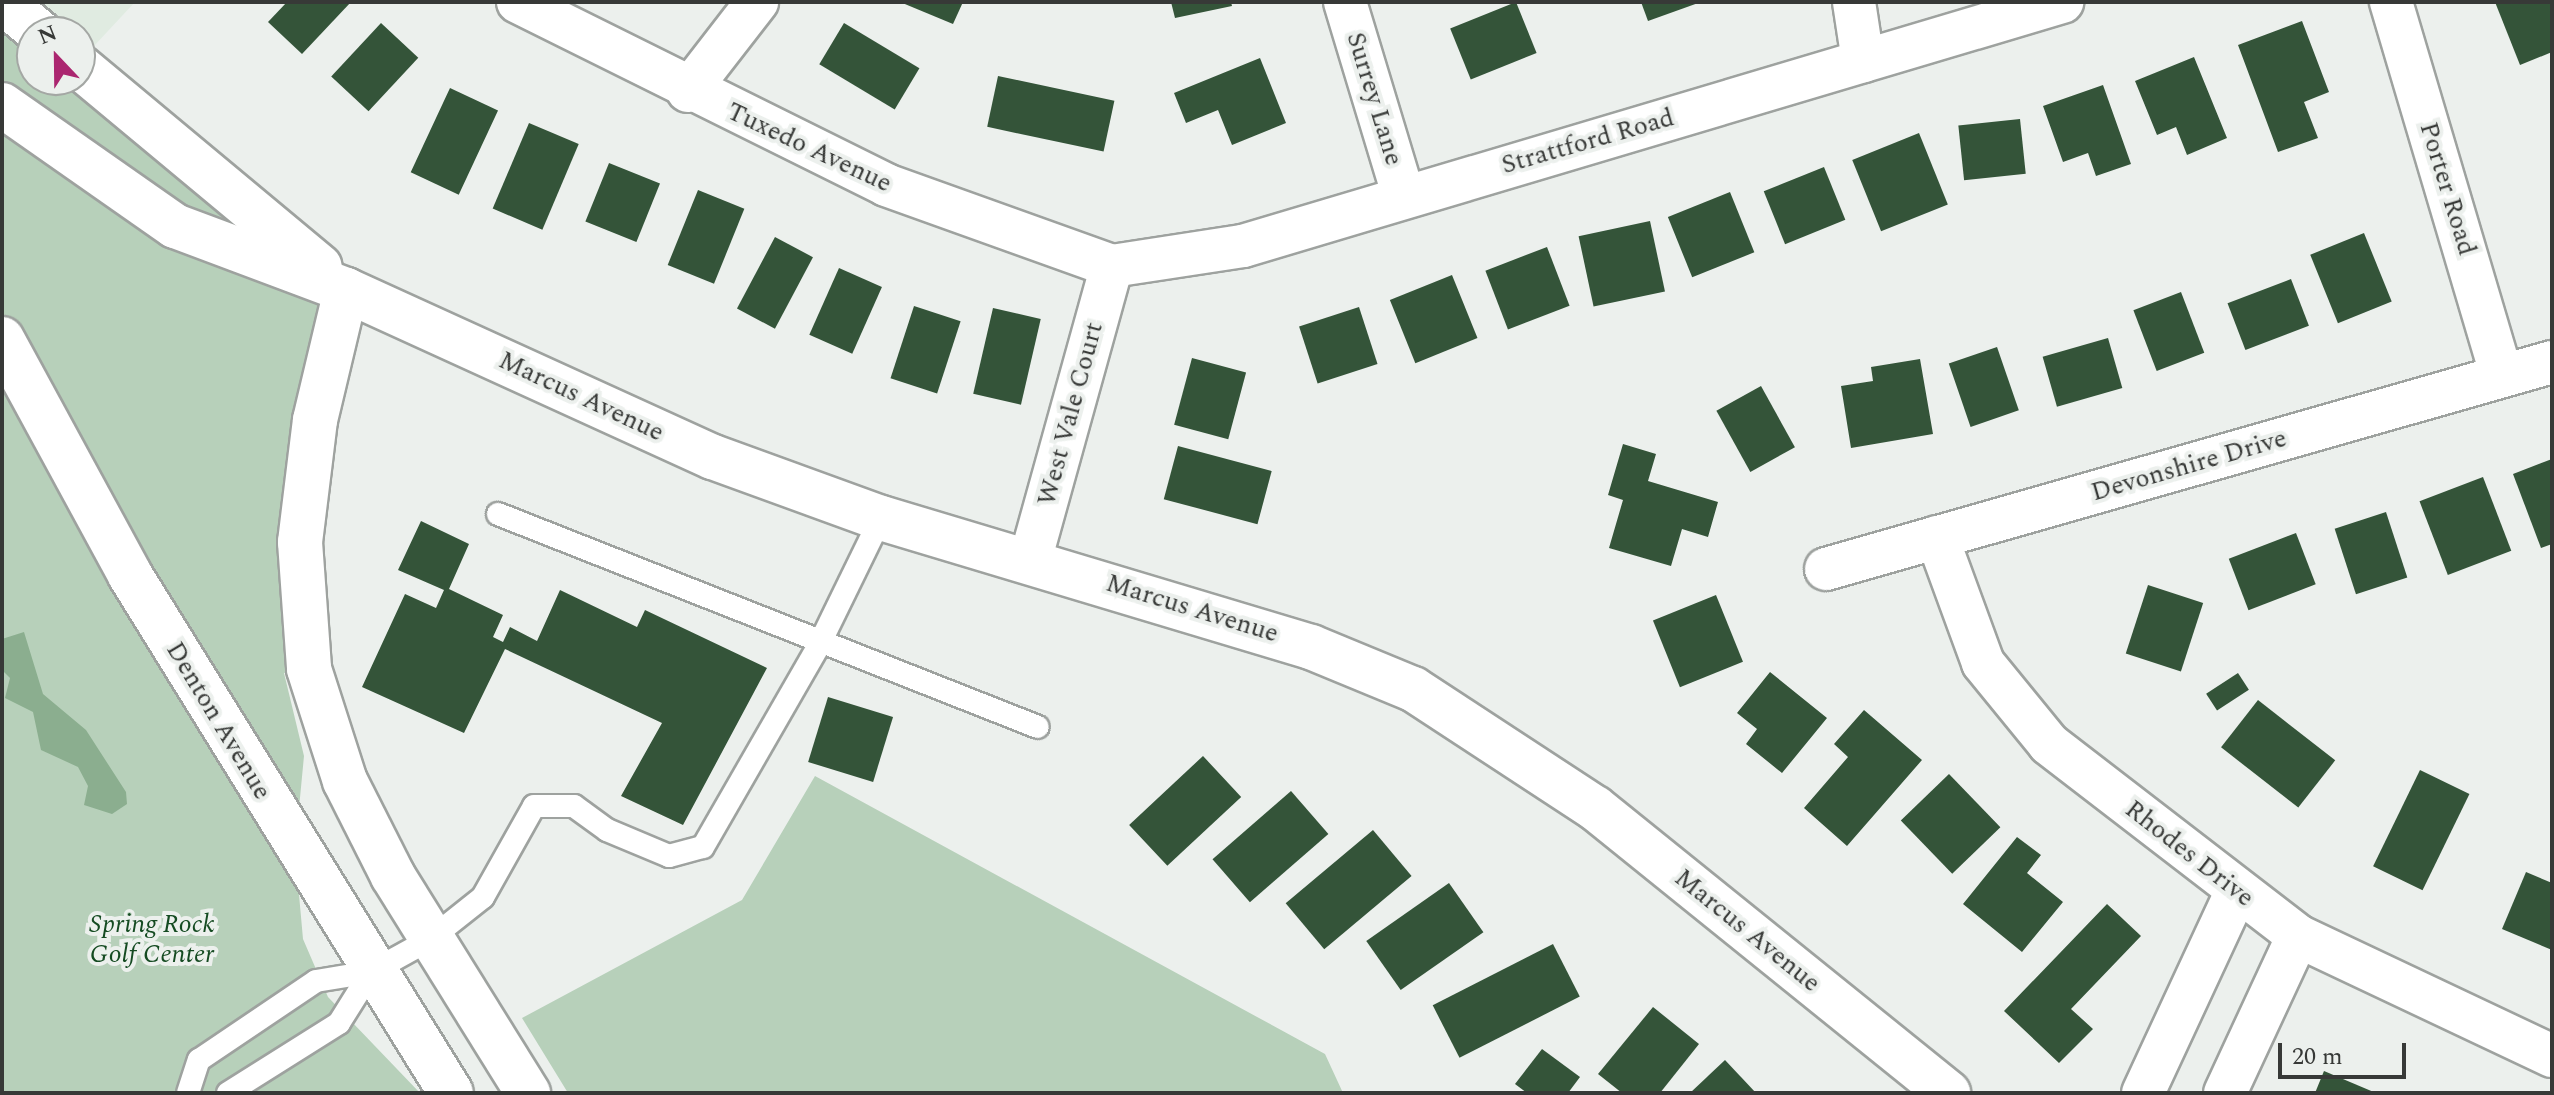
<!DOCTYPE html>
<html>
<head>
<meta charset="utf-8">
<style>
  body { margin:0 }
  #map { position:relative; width:2554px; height:1095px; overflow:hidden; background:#ecf0ed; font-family:Spectral,serif }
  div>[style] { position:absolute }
  .built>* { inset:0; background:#e0ebe1 }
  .green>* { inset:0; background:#b7d0ba }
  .water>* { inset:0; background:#8bae8f }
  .building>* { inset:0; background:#345439; transform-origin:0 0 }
  .roads { filter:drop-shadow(2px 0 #9ea29f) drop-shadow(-2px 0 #9ea29f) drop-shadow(0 2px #9ea29f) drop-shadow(0 -2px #9ea29f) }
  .lane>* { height:22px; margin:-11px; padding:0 11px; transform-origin:11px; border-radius:11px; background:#fff }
  .street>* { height:42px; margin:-21px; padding:0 21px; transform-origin:21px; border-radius:21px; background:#fff }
  .secondary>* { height:44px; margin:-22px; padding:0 22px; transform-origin:22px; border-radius:22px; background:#fff }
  span { translate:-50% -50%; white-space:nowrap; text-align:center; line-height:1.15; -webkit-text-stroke:8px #ecf0ed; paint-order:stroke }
  .street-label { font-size:26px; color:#373937 }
  .park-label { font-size:26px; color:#154b22; font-style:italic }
  .frame { position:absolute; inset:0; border:4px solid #373937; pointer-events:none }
  .north { position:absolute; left:16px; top:16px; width:80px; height:80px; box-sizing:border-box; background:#ecf0ed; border:2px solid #a4a7a4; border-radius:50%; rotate:338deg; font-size:22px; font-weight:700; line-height:32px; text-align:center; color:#373937 }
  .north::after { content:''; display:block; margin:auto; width:28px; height:36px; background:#ab2670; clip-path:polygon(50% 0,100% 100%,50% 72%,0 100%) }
  .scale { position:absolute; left:2278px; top:1043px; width:128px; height:36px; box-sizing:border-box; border:4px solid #373937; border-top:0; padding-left:10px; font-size:24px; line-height:28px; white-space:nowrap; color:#373937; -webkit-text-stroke:6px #ecf0ed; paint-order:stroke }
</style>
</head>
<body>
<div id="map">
  <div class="built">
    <div style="clip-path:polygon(3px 2px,135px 2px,80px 61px,80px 32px,39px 32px)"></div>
  </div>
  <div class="green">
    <div style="clip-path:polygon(2px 2px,32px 32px,32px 80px,80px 80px,346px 290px,309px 669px,284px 673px,304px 756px,295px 850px,303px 939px,328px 997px,420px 1093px,2px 1093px)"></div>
    <div style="clip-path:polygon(815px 776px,1325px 1054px,1343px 1093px,568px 1093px,522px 1018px,742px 900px)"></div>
  </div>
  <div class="water">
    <div style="clip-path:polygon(24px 632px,43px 694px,86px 730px,126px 792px,127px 804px,112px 814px,84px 805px,88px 786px,78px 767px,41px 750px,33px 712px,5px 698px,10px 678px,2px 670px,2px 639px)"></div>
  </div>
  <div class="building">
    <div style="clip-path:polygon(287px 2px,351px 2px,302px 54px,268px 22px)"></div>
    <div style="clip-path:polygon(900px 2px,963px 2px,953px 24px)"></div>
    <div style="clip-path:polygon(1171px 2px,1231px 2px,1232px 6px,1175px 18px)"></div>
    <div style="left:1516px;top:2px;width:55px;height:71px;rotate:68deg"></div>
    <div style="clip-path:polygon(1641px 2px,1701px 2px,1648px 21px)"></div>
    <div style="clip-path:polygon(2495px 2px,2551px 2px,2552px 52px,2520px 65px)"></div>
    <div style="clip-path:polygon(2302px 21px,2329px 92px,2304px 102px,2318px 138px,2278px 152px,2238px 45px)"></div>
    <div style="left:381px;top:23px;width:51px;height:73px;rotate:43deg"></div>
    <div style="left:844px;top:23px;width:88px;height:48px;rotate:31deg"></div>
    <div style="clip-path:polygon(2194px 57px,2227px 138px,2187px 155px,2176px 127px,2157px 135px,2135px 81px)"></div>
    <div style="clip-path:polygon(1260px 58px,1286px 123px,1232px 145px,1218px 110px,1186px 123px,1174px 93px)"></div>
    <div style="left:998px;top:76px;width:119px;height:52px;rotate:12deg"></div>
    <div style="clip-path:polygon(2103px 85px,2131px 164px,2096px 176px,2088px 153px,2063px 162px,2043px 106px)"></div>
    <div style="left:450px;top:88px;width:53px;height:93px;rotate:25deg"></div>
    <div style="left:2020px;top:119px;width:55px;height:62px;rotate:84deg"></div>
    <div style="left:529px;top:123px;width:54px;height:93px;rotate:23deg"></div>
    <div style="left:1919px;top:133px;width:77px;height:72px;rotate:68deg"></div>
    <div style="left:609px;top:163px;width:55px;height:63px;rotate:22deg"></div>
    <div style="left:1824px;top:167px;width:57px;height:65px;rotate:68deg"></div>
    <div style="left:698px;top:190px;width:50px;height:81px;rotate:22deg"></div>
    <div style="left:1730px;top:192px;width:65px;height:67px;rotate:68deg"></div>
    <div style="left:1650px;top:221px;width:72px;height:73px;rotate:78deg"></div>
    <div style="left:2364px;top:233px;width:74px;height:58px;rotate:68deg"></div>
    <div style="left:775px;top:237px;width:43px;height:81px;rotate:28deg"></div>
    <div style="left:1547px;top:247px;width:63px;height:66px;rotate:69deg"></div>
    <div style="left:839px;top:268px;width:47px;height:73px;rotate:24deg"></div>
    <div style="left:1452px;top:275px;width:68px;height:67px;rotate:68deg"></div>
    <div style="left:2291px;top:279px;width:50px;height:68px;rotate:69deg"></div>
    <div style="left:2181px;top:292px;width:65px;height:51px;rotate:69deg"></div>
    <div style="left:914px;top:306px;width:49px;height:76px;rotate:18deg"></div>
    <div style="left:1359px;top:307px;width:60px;height:63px;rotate:72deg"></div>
    <div style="left:993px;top:308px;width:49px;height:88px;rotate:13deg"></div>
    <div style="left:2108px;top:338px;width:52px;height:68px;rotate:74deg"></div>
    <div style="left:1997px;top:347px;width:67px;height:51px;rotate:71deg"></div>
    <div style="left:1192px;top:358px;width:56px;height:69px;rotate:15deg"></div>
    <div style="clip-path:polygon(1920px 359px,1933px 434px,1851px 448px,1841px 386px,1873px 381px,1871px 367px)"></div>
    <div style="left:1761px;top:386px;width:70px;height:51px;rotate:61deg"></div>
    <div style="clip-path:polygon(1623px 444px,1656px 454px,1648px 481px,1718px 502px,1708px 537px,1682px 529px,1671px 566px,1609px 548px,1623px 500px,1608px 495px)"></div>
    <div style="left:1178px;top:446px;width:97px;height:55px;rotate:15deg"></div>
    <div style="clip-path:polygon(2552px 459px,2552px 544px,2541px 548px,2513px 474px)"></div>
    <div style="left:2483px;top:477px;width:79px;height:68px;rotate:69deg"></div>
    <div style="left:2386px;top:512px;width:69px;height:54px;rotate:72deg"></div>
    <div style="clip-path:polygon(421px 521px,469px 544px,449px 589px,503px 615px,493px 637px,503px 642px,510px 627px,537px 641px,560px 590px,637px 627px,645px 610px,767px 668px,683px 825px,621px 796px,662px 723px,505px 649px,464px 733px,362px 687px,405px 594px,436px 608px,444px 590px,398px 570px)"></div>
    <div style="left:2296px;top:533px;width:55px;height:72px;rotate:69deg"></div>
    <div style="left:2148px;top:585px;width:58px;height:72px;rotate:18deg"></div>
    <div style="left:1716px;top:595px;width:72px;height:68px;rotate:68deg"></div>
    <div style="clip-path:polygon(1770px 672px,1827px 718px,1782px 773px,1746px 744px,1757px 729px,1737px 713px)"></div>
    <div style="left:2238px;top:673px;width:20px;height:38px;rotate:57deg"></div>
    <div style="left:828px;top:697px;width:68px;height:68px;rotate:17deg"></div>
    <div style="left:2258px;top:700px;width:98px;height:60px;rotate:38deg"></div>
    <div style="clip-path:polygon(1864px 710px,1922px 760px,1847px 846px,1804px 808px,1848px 757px,1834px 744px)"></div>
    <div style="left:1203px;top:756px;width:56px;height:101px;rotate:47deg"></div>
    <div style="left:2420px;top:770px;width:55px;height:107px;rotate:26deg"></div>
    <div style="left:1949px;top:774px;width:74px;height:67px;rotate:46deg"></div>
    <div style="left:1291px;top:791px;width:57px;height:104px;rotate:49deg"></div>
    <div style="left:1373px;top:830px;width:60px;height:114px;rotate:50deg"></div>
    <div style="clip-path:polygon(2017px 837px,2041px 855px,2027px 873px,2063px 902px,2022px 952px,1963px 904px)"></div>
    <div style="clip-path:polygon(2526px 872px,2552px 883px,2552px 950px,2502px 929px)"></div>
    <div style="left:1449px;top:883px;width:60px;height:101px;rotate:55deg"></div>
    <div style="clip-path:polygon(2107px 904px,2141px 936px,2071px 1009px,2093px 1029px,2059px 1063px,2004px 1011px)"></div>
    <div style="left:1553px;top:944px;width:59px;height:135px;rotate:63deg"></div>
    <div style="clip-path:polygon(1653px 1007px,1699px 1044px,1660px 1093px,1622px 1093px,1598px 1074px)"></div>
    <div style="clip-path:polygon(1542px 1049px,1580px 1077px,1568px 1093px,1527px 1093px,1515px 1084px)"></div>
    <div style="clip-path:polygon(1725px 1060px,1756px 1093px,1690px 1093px)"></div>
    <div style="clip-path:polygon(2324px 1071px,2376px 1093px,2315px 1093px)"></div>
  </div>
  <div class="roads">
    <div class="lane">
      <div style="left:498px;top:514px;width:580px;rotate:21.53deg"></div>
      <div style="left:188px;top:1093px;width:35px;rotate:-72deg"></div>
      <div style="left:199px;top:1060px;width:141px;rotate:-34deg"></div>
      <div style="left:316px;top:981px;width:56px;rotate:-9.3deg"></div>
      <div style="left:371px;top:972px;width:66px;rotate:-28.9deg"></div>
      <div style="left:429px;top:940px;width:69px;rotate:-38.5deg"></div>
      <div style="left:483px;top:897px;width:104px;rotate:-60.7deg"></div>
      <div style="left:534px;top:806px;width:40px"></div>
      <div style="left:574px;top:806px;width:41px;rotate:36deg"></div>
      <div style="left:607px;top:830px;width:67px;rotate:22.8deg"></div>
      <div style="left:669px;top:856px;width:35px;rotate:-15deg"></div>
      <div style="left:703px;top:847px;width:233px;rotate:-60.1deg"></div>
      <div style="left:819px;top:645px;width:141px;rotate:-64deg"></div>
      <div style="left:228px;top:1093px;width:131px;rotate:-32.2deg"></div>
      <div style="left:339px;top:1023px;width:60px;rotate:-57.9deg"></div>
    </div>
    <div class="street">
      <div style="left:518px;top:2px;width:411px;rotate:26.4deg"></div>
      <div style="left:886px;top:185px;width:240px;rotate:19.7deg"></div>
      <div style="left:1112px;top:266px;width:133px;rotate:-8.7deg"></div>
      <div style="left:1243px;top:246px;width:855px;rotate:-16.59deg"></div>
      <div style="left:1345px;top:2px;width:204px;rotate:73.2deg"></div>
      <div style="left:1854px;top:2px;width:60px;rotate:81.3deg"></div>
      <div style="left:2391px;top:2px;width:390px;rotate:73.5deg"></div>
      <div style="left:688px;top:91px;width:113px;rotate:-52.2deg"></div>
      <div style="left:1937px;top:537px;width:134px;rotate:69.9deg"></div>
      <div style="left:1983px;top:663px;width:104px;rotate:50.8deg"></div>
      <div style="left:2049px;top:744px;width:314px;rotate:37.6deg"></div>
      <div style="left:2298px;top:936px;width:281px;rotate:25.3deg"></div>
      <div style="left:1030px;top:561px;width:306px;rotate:-74.5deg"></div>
      <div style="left:1826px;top:569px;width:755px;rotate:-15.91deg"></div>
      <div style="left:2143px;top:1093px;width:221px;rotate:-65.1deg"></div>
      <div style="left:2225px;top:1093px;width:173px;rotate:-65.1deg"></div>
    </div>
    <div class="secondary">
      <div style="left:3px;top:2px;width:47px;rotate:39.8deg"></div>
      <div style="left:80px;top:67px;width:312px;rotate:39.8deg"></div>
      <div style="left:2px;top:105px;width:211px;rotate:35deg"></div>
      <div style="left:175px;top:226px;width:183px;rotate:20.5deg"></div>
      <div style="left:346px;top:290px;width:403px;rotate:24.5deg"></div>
      <div style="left:713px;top:457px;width:179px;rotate:20deg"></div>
      <div style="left:881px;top:518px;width:449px;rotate:16.7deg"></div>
      <div style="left:1311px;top:647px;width:110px;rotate:22.4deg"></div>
      <div style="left:1413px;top:689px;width:217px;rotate:33.2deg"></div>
      <div style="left:1595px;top:808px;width:454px;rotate:38.9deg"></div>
      <div style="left:346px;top:290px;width:134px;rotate:103.4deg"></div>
      <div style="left:315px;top:420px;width:123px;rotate:97deg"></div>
      <div style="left:300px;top:542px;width:127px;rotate:85.9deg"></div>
      <div style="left:309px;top:669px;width:118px;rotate:72.2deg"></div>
      <div style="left:345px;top:781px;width:106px;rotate:63.2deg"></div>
      <div style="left:393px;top:876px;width:256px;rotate:58.1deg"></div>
      <div style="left:2px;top:339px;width:268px;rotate:61.5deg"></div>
      <div style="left:130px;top:575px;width:609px;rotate:58.21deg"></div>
    </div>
  </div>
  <div class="street-label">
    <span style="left:1374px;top:99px;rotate:73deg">Surrey Lane</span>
    <span style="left:1588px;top:142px;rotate:-16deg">Strattford Road</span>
    <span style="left:809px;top:148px;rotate:25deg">Tuxedo Avenue</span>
    <span style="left:2447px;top:189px;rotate:73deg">Porter Road</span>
    <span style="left:581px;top:397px;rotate:25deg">Marcus Avenue</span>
    <span style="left:1071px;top:414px;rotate:-75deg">West Vale Court</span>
    <span style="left:2189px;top:466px;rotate:-16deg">Devonshire Drive</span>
    <span style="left:1192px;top:609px;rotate:17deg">Marcus Avenue</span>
    <span style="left:218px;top:721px;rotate:59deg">Denton Avenue</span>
    <span style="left:2189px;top:854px;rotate:38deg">Rhodes Drive</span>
    <span style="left:1747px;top:931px;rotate:39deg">Marcus Avenue</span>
  </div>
  <div class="park-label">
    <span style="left:152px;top:940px">Spring Rock<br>Golf Center</span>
  </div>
  <div class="frame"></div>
  <div class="north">N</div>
  <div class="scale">20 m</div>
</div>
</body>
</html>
